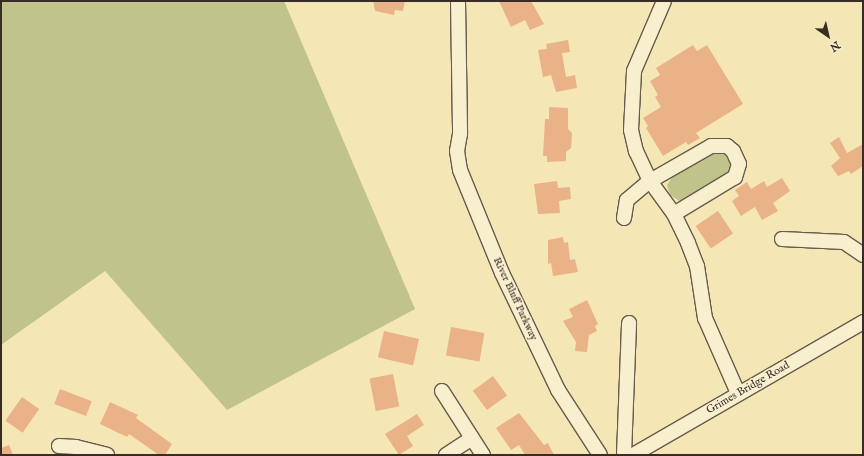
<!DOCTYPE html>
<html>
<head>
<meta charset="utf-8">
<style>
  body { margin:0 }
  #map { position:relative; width:864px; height:456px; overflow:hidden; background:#f5e7b5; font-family:"IM FELL English",serif }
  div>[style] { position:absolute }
  .green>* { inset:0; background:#c0c48b }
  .building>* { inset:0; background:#eab287; transform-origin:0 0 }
  .roads { filter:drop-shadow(1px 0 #685b4a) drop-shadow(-1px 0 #685b4a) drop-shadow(0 1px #685b4a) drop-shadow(0 -1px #685b4a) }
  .minor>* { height:14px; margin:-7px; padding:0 7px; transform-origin:7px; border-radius:7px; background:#f8efcf }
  span { translate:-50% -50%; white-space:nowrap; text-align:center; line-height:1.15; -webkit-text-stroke:3px #f8efcf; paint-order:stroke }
  .street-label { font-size:11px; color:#392c26 }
  .frame { position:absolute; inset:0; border:2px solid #392c26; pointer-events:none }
  .north { position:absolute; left:808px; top:16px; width:40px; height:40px; -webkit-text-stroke:3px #f8efcf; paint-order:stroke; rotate:146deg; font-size:11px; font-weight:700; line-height:16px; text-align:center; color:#392c26 }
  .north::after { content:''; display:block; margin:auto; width:14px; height:18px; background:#392c26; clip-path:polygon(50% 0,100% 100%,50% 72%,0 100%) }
</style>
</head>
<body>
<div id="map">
  <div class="green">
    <div style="clip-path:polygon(1px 1px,284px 1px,415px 309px,227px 410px,105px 271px,1px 345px)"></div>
    <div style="clip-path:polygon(718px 152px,724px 154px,731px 164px,727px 176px,681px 202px,670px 195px,667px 185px,675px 173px)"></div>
  </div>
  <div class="building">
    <div style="clip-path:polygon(373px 1px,405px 1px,403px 11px,395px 10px,394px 15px,375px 11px)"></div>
    <div style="clip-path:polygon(499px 1px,531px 1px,544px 24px,530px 30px,525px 20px,511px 27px)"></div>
    <div style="clip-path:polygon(568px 40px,570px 52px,562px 53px,566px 77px,575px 75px,577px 88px,556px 92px,551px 75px,543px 77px,538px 50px,547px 49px,546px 44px)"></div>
    <div style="clip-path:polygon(693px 45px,697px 51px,707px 45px,743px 104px,696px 133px,700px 138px,688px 145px,686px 142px,663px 156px,646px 128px,648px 126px,643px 118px,661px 107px,655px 97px,658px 95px,650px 81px,660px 75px,656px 68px)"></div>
    <div style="clip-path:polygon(549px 107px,568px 108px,568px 129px,572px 133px,571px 148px,566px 152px,566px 161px,547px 162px,547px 156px,543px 156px,545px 119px,549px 119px)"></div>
    <div style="clip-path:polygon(839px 137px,847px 153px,863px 144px,863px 166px,851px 174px,849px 171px,838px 176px,831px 166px,840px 158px,830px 143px)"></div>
    <div style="clip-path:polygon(782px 178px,790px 191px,773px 203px,778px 211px,762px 220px,755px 207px,741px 216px,732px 201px,739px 196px,735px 190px,747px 182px,751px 189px,764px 181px,767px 187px)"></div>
    <div style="clip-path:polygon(557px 181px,558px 188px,570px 187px,571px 199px,559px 201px,560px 213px,538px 214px,534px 184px)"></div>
    <div style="left:718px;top:211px;width:27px;height:27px;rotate:56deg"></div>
    <div style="clip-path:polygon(563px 237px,564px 243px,568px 242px,570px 260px,575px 259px,578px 272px,553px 276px,551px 263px,548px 264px,548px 240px)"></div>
    <div style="clip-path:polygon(587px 300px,598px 324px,595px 326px,597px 331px,589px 335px,587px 352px,575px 351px,576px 342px,563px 321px,573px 317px,569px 309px)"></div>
    <div style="left:451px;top:327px;width:34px;height:29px;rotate:10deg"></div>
    <div style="left:384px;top:331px;width:36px;height:27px;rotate:13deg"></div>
    <div style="left:393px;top:374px;width:33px;height:24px;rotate:79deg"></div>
    <div style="left:493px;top:376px;width:24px;height:25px;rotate:54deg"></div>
    <div style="left:60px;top:389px;width:34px;height:16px;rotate:21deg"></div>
    <div style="left:22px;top:397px;width:21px;height:29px;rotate:35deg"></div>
    <div style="clip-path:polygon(110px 402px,138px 415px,136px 418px,172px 444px,165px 455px,159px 455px,129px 434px,127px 437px,100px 424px)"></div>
    <div style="clip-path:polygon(519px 413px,544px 445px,548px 443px,554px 455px,525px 455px,519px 445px,511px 450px,496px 428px)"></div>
    <div style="clip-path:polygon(417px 414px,424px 425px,407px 436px,413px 446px,399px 455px,385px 434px)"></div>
    <div style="clip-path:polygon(9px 445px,13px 455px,1px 455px,1px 448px)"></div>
  </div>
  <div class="roads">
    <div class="minor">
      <div style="left:458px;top:1px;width:133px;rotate:89.1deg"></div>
      <div style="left:460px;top:134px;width:17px;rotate:100deg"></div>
      <div style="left:457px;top:151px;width:19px;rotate:81deg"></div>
      <div style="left:460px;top:170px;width:111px;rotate:67.8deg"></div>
      <div style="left:502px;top:273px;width:130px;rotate:64.4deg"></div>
      <div style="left:558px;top:390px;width:77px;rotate:57.1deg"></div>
      <div style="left:664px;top:1px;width:76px;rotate:113.2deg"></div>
      <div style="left:634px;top:71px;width:59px;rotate:92.9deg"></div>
      <div style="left:631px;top:130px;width:22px;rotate:77deg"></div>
      <div style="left:636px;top:151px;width:33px;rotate:65deg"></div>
      <div style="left:650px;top:181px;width:41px;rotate:54deg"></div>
      <div style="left:674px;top:214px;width:32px;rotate:64deg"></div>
      <div style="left:688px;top:243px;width:25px;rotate:69deg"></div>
      <div style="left:697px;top:266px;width:53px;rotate:81.3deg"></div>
      <div style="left:705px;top:318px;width:82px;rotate:66.3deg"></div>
      <div style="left:624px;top:218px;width:18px;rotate:-81deg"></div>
      <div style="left:627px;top:200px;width:30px;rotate:-40deg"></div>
      <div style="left:650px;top:181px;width:70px;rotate:-29.8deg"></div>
      <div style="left:711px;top:146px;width:16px"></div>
      <div style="left:727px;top:146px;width:8px;rotate:40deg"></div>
      <div style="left:733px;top:151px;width:14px;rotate:65deg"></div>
      <div style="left:739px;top:164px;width:14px;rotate:107deg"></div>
      <div style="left:735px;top:177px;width:71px;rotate:148.8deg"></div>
      <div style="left:782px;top:239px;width:62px;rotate:2.8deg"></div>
      <div style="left:844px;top:242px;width:23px;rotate:34deg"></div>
      <div style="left:442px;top:391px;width:76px;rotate:57.4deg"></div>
      <div style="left:59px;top:446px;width:17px;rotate:3deg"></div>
      <div style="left:76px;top:447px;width:32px;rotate:14deg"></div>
      <div style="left:446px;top:455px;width:31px;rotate:-33deg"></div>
      <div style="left:624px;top:455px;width:132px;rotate:-87.8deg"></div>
      <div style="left:633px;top:455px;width:266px;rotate:-30deg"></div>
    </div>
  </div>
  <div class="street-label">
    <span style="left:515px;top:299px;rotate:65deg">River Bluff Parkway</span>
    <span style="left:748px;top:388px;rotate:-30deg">Grimes Bridge Road</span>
  </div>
  <div class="frame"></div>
  <div class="north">N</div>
</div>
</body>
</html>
